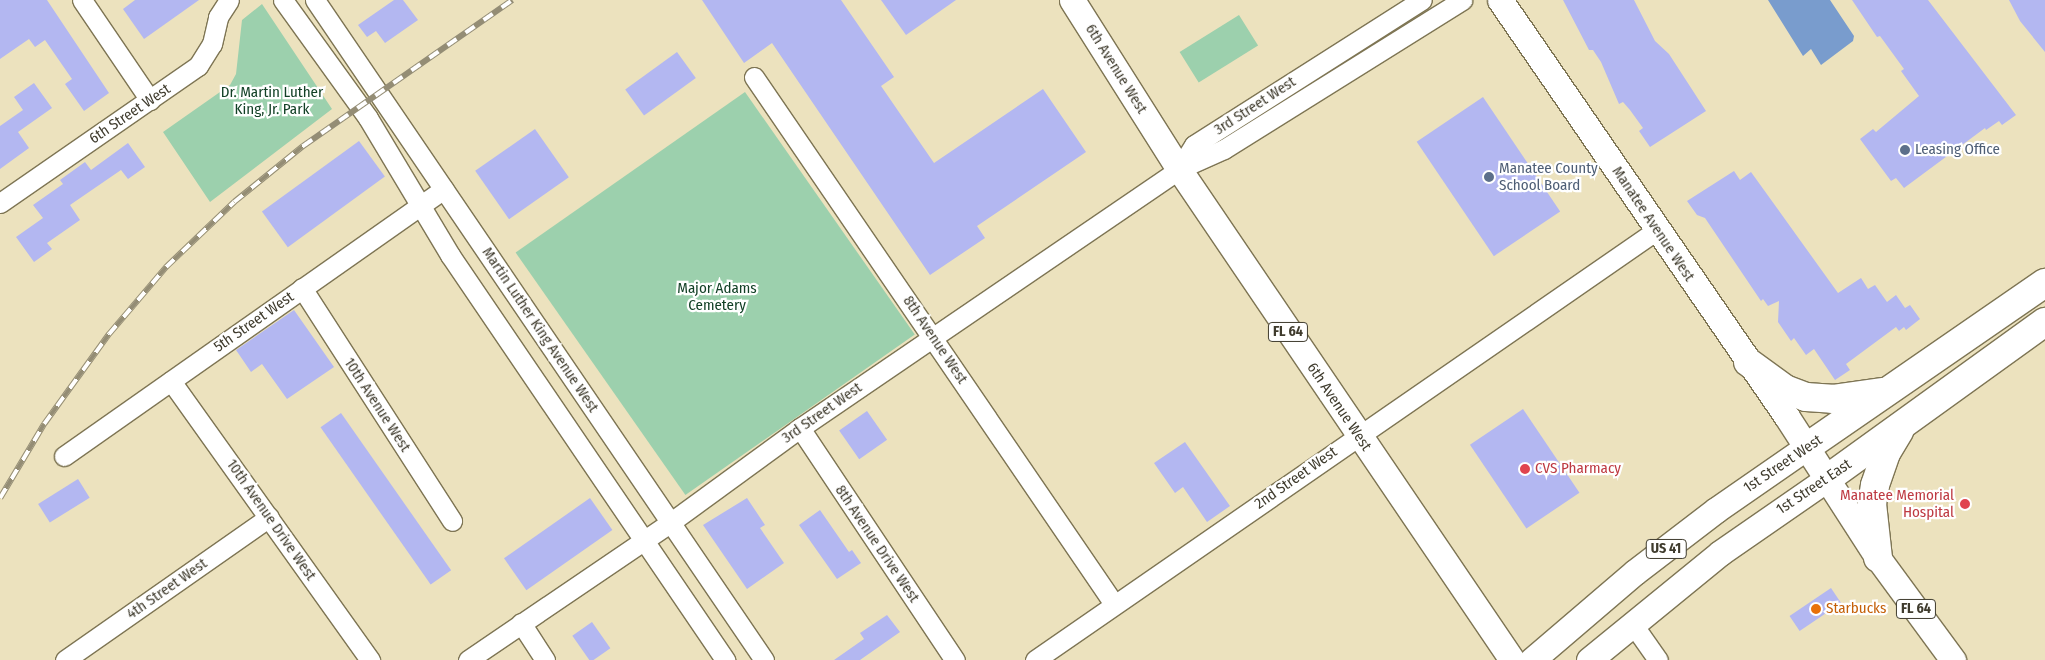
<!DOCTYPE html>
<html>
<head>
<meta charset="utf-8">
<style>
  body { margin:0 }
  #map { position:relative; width:2045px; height:660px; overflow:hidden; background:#ece2be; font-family:"Fira Sans Condensed",sans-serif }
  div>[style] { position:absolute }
  .green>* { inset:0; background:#9cd0ad; transform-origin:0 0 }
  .water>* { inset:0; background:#799ccd }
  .building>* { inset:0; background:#b3b7f1; transform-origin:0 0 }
  .roads { filter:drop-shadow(1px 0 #7e7554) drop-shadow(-1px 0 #7e7554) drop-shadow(0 1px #7e7554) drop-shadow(0 -1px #7e7554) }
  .minor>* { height:19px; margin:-9.5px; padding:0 9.5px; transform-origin:9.5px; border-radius:9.5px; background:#fff }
  .major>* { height:25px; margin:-12.5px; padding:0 12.5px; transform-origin:12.5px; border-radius:12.5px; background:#fff }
  .highway>* { height:28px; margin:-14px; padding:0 14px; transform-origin:14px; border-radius:14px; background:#fff }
  .rail>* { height:5.5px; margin-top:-2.75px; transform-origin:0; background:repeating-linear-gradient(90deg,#fff 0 11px,#948d75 0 22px); box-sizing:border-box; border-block:1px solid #948d75 }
  .dots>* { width:14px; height:14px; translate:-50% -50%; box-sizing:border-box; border:2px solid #fff; border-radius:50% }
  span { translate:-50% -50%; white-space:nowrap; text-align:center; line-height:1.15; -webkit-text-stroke:4.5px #fff; paint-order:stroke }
  .shield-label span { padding:1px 4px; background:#fff; border:1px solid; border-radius:4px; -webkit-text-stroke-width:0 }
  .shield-label { font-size:14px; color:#3f3b2d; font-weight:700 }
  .street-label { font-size:15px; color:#3f3b2d }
  .park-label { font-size:15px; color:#124026 }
  .service-label { font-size:15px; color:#4e5e75 }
  .left { translate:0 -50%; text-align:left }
  .health-label { font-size:15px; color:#be3a42 }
  .right { translate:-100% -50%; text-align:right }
  .food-label { font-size:15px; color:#c56008 }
</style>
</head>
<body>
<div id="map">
  <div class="green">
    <div style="clip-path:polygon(262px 4px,332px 109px,210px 202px,163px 132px,230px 85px,236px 74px,242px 20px)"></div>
    <div style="left:1239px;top:15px;width:36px;height:70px;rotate:58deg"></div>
    <div style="left:745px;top:92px;width:296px;height:280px;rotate:55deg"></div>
  </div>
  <div class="water">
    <div style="clip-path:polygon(1768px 0,1830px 0,1854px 36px,1853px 41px,1821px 65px,1811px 49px,1803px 56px)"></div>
  </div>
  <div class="building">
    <div style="clip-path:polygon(0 0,47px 0,109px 93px,84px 111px,65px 84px,72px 79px,45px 40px,35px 47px,29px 39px,0 59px)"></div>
    <div style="clip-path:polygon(135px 0,199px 0,144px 39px,123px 9px)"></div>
    <div style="clip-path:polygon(394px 0,403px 0,418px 20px,385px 43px,376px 31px,367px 37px,358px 25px)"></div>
    <div style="clip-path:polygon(702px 0,841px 0,894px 77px,881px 86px,934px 163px,1043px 89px,1086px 152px,977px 226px,985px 238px,930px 275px,772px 43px,744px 63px)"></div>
    <div style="clip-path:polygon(881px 0,956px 0,906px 35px)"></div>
    <div style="clip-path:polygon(1563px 0,1634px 0,1655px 41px,1669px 54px,1706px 111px,1650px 147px,1639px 131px,1643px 128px,1630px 110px,1623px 102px,1619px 104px,1601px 62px,1593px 50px,1589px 50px)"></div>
    <div style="clip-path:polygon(1852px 0,1928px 0,2016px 115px,2002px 125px,1999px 121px,1986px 130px,1985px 128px,1904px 188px,1896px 178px,1891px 181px,1860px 139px,1873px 129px,1876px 132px,1919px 96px,1901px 71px,1904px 69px,1880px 36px,1877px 37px)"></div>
    <div style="clip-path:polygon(2009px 0,2045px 0,2045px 52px,2020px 21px)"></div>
    <div style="left:677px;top:52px;width:32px;height:64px;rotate:54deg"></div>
    <div style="clip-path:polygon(34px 83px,52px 108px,18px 132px,29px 148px,0 169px,0 126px,23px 110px,14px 97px)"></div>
    <div style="left:1483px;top:97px;width:138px;height:80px;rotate:56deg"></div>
    <div style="left:535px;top:129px;width:59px;height:73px;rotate:55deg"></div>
    <div style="left:359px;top:141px;width:44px;height:120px;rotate:54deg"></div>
    <div style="clip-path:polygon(128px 143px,145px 167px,128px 179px,121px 170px,70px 205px,80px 220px,47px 243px,52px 249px,34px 262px,16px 237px,43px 218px,33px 205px,63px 184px,60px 180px,85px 162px,91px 170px)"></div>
    <div style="clip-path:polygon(1734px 171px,1740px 180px,1751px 172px,1838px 293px,1861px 278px,1868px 289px,1875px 285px,1887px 302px,1896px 295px,1905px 308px,1910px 305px,1920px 319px,1906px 330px,1904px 327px,1899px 331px,1896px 327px,1846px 364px,1850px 370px,1835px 380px,1814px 349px,1806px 355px,1794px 338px,1791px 341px,1778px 322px,1779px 301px,1768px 306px,1763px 299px,1761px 301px,1705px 218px,1697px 215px,1687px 201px)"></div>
    <div style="clip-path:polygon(294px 310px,334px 367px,287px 399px,262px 364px,251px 372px,236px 350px)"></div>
    <div style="left:1523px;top:409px;width:101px;height:64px;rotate:56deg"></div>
    <div style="left:867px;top:411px;width:35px;height:34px;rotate:55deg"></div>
    <div style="left:341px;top:413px;width:192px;height:25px;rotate:55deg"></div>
    <div style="clip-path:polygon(1185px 442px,1230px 506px,1207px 522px,1183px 487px,1175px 493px,1154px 463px)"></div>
    <div style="left:78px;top:479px;width:22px;height:47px;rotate:58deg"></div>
    <div style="left:590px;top:498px;width:39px;height:105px;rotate:55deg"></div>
    <div style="clip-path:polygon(747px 498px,765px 525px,760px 528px,784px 563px,747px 589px,703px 525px)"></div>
    <div style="clip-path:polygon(820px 510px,849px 552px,852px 550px,861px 563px,837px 579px,799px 525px)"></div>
    <div style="left:1831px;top:588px;width:18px;height:50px;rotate:56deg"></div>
    <div style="clip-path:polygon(887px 615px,900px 632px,860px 660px,834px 660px,864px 639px,860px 633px)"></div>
    <div style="left:592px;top:622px;width:32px;height:24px;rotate:55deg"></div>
  </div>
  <div class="roads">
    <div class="minor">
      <div style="left:82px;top:0;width:121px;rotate:55.8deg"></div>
      <div style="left:283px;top:0;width:145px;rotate:54.2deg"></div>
      <div style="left:368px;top:118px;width:160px;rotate:59.1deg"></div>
      <div style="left:450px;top:255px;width:490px;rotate:55.8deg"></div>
      <div style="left:315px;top:0;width:798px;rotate:55.77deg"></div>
      <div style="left:754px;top:77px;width:638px;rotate:55.66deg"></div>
      <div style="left:1179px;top:169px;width:28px;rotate:-58deg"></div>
      <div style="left:1194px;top:145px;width:270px;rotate:-32.5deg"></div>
      <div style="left:0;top:203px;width:241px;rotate:-34.7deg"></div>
      <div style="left:198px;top:66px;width:26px;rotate:-58deg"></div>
      <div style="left:212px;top:44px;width:28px;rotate:-77deg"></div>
      <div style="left:218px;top:17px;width:20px;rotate:-57deg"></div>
      <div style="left:302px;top:288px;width:277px;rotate:57.2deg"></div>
      <div style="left:171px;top:381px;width:343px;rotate:54.5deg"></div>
      <div style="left:800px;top:428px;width:279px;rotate:56.3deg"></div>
      <div style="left:64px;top:456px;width:464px;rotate:-35.1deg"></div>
      <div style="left:521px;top:623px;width:44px;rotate:57deg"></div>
      <div style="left:1632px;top:623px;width:45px;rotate:54.9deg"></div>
      <div style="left:65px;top:660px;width:249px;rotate:-35deg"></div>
      <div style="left:468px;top:660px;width:245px;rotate:-34.2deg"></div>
      <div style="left:671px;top:522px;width:160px;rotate:-36.1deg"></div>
      <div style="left:800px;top:428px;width:459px;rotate:-34.3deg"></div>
      <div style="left:1179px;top:169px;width:49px;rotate:-24deg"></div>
      <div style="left:1224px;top:149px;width:281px;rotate:-32deg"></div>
      <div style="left:1035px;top:660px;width:756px;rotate:-34.66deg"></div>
    </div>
    <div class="major">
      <div style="left:1072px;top:0;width:200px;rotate:57.7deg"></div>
      <div style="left:1179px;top:169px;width:593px;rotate:55.85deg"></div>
      <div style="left:1500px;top:0;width:506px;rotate:55.46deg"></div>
      <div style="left:1787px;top:417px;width:168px;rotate:57.2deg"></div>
      <div style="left:1878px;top:558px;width:127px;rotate:53.7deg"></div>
      <div style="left:1532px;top:660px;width:135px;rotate:-40.5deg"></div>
      <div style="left:1635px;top:572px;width:102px;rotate:-37.4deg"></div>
      <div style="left:1716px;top:510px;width:111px;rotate:-34.7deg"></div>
      <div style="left:1589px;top:660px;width:169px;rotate:-39.2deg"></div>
      <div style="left:1720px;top:553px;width:130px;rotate:-34.7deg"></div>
    </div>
    <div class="highway">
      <div style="left:1748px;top:362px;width:46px;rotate:36.1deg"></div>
      <div style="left:1785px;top:389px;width:22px;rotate:21deg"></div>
      <div style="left:1806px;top:397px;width:26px;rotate:4deg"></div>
      <div style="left:1832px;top:399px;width:50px;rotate:-8deg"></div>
      <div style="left:1807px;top:447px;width:289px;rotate:-34.6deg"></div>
      <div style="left:1827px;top:479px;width:269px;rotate:-35.8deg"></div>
      <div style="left:1878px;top:558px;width:54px;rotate:-96.3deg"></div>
      <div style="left:1872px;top:504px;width:19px;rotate:-81deg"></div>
      <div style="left:1875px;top:485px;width:34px;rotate:-71deg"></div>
      <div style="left:1886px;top:453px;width:26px;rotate:-59deg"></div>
    </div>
  </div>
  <div class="rail">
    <div style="left:0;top:498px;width:86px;rotate:-59.3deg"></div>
    <div style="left:44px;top:424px;width:111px;rotate:-54.2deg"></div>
    <div style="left:109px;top:334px;width:88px;rotate:-49.6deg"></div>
    <div style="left:166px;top:267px;width:94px;rotate:-43.7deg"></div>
    <div style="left:234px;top:202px;width:89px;rotate:-39.1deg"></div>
    <div style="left:303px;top:146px;width:255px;rotate:-34.9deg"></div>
  </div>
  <div class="dots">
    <div style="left:1905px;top:150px;background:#5c6f8a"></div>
    <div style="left:1489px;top:177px;background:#5c6f8a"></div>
    <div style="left:1525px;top:469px;background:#e0444e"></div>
    <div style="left:1965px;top:504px;background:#e0444e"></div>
    <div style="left:1816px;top:609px;background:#e8710a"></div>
  </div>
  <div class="shield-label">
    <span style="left:1288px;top:332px">FL 64</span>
    <span style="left:1666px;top:549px">US 41</span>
    <span style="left:1916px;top:609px">FL 64</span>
  </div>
  <div class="street-label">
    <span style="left:1116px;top:69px;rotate:58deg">6th Avenue West</span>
    <span style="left:1255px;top:106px;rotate:-33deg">3rd Street West</span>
    <span style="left:130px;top:114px;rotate:-34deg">6th Street West</span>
    <span style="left:1653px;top:224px;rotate:56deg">Manatee Avenue West</span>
    <span style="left:254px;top:322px;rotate:-35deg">5th Street West</span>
    <span style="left:540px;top:330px;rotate:56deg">Martin Luther King Avenue West</span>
    <span style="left:935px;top:340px;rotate:56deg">8th Avenue West</span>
    <span style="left:377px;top:405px;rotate:57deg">10th Avenue West</span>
    <span style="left:1339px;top:407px;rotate:56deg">6th Avenue West</span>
    <span style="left:822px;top:413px;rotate:-35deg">3rd Street West</span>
    <span style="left:1783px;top:464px;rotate:-34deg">1st Street West</span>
    <span style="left:1296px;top:478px;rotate:-35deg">2nd Street West</span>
    <span style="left:1814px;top:487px;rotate:-34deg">1st Street East</span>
    <span style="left:271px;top:520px;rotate:55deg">10th Avenue Drive West</span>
    <span style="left:877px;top:544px;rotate:56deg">8th Avenue Drive West</span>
    <span style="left:167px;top:589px;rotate:-35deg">4th Street West</span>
  </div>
  <div class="park-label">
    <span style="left:272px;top:101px">Dr. Martin Luther<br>King, Jr. Park</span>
    <span style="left:717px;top:297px">Major Adams<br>Cemetery</span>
  </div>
  <div class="service-label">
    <span class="left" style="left:1915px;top:150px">Leasing Office</span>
    <span class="left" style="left:1499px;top:177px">Manatee County<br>School Board</span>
  </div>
  <div class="health-label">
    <span class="left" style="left:1535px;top:469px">CVS Pharmacy</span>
    <span class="right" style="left:1954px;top:504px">Manatee Memorial<br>Hospital</span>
  </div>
  <div class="food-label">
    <span class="left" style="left:1826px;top:609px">Starbucks</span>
  </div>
</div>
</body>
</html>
